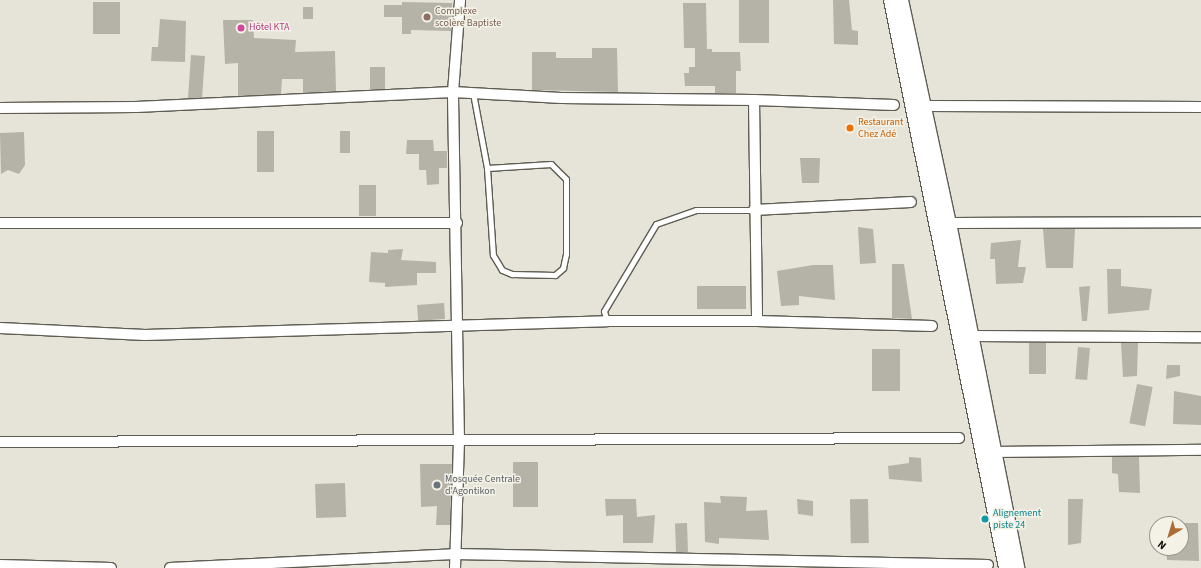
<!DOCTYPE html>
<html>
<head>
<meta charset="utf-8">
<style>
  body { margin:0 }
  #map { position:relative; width:1201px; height:568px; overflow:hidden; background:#e6e4d9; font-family:"Source Sans 3",sans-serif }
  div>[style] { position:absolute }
  .building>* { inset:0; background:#b5b3a8; transform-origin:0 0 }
  .roads { filter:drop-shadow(1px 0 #5f5d53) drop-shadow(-1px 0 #5f5d53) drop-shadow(0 1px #5f5d53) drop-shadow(0 -1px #5f5d53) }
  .lane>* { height:5px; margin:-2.5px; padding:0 2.5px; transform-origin:2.5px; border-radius:2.5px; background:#fff }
  .street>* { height:10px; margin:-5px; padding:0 5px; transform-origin:5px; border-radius:5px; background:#fff }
  .highway>* { height:18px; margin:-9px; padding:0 9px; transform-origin:9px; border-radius:9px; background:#fff }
  .dots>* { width:11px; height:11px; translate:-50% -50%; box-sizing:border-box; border:2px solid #f4f2e6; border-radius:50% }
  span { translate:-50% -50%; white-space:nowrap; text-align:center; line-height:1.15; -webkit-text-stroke:3px #f4f2e6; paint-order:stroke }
  .education-label { font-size:10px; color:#785e54 }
  .left { translate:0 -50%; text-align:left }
  .hotel-label { font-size:10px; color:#b23c85 }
  .food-label { font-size:10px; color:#c56008 }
  .worship-label { font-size:10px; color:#5b616d }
  .culture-label { font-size:10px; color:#0d838f }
  .north { position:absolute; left:1149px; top:516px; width:40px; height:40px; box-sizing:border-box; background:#f4f2e6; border:1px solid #97968d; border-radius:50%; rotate:218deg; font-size:11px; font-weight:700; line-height:16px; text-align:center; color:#0c0c08 }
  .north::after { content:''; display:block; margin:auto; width:14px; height:18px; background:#ad6c36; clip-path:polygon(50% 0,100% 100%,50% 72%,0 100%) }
</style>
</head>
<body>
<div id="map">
  <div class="building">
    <div style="left:739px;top:0;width:30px;height:43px"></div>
    <div style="clip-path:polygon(833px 0,849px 0,852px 30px,858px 31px,858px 45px,834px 44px)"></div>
    <div style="left:93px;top:2px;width:27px;height:32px"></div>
    <div style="clip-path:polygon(402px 2px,452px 3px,451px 31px,411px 30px,411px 34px,402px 34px,402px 17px,384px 17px,384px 5px,402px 5px)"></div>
    <div style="clip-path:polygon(683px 3px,706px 3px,707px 49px,712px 49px,712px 52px,740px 52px,741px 71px,736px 71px,736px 93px,715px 93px,715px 86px,685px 86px,684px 73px,689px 73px,689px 67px,695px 67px,695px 48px,684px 48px)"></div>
    <div style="left:303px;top:7px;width:10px;height:12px"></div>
    <div style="clip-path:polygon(160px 19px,186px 21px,185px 62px,151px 61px,152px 47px,158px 47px)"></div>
    <div style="clip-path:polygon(223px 20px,253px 20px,254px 38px,296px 40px,295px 52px,335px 51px,336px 91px,303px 93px,303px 79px,282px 79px,281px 94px,238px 96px,238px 63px,225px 64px)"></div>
    <div style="clip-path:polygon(592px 48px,617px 48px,618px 92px,532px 90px,532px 52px,556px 52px,556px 58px,592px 58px)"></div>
    <div style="left:191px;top:55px;width:14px;height:43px;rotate:4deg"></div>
    <div style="left:370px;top:67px;width:15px;height:22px"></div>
    <div style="left:257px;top:131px;width:17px;height:41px"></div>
    <div style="left:340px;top:131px;width:10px;height:22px"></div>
    <div style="clip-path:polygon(24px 132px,25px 165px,19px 174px,8px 170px,1px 174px,0 133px)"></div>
    <div style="clip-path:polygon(407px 140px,433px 140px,434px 151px,447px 151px,447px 168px,439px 168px,439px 184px,427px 185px,426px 170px,419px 170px,419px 154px,406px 154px)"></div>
    <div style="clip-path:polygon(800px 158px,820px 158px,819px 183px,802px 183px)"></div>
    <div style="left:359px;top:185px;width:17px;height:31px"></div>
    <div style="clip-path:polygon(858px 227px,873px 229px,876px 263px,860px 264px)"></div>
    <div style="clip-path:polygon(1043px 229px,1075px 229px,1073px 268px,1046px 268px)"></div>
    <div style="clip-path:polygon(1021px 240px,1018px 267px,1026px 267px,1023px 283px,996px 284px,995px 259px,990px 259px,991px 243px)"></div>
    <div style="clip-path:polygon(403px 249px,401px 260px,436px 262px,436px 273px,417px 273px,417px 285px,385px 287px,385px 283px,369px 282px,371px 252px,388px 253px,388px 250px)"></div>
    <div style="clip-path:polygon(892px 264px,904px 264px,912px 319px,892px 318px)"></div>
    <div style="clip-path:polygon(813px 265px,833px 265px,835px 300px,799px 296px,799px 305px,781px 306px,777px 271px)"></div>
    <div style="clip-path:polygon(1107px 269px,1121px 269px,1121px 286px,1152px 289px,1149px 310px,1108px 314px)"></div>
    <div style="left:697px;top:286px;width:49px;height:23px"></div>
    <div style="clip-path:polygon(1090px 286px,1087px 321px,1082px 321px,1079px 287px)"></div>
    <div style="left:444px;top:303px;width:16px;height:27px;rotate:86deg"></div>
    <div style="left:1029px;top:343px;width:17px;height:31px"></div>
    <div style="clip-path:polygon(1121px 343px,1138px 343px,1137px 376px,1123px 377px)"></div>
    <div style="left:1078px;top:347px;width:12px;height:32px;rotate:5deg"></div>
    <div style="left:872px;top:349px;width:28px;height:42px"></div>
    <div style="clip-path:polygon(1167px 365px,1180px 365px,1180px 376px,1166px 379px)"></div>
    <div style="left:1137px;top:384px;width:16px;height:40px;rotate:11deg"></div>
    <div style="clip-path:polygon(1174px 391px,1201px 396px,1201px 425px,1173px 424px)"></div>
    <div style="clip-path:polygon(909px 457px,921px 458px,922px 482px,889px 479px,888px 466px,909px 463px)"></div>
    <div style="clip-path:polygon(1112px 457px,1139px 457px,1140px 493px,1119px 492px,1118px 474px,1112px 473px)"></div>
    <div style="left:513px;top:462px;width:25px;height:45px"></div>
    <div style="clip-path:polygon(420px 464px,452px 464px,450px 525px,436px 525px,437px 506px,421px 507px)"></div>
    <div style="left:345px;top:483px;width:34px;height:30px;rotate:88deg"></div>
    <div style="clip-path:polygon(720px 496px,747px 497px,746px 511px,767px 510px,769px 540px,719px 538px,719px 544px,705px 542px,704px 502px,721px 503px)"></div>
    <div style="clip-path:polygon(605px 499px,636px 499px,637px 517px,655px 515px,653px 543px,623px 543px,623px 515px,606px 516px)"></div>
    <div style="clip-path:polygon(797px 499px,813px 501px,813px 516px,798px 514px)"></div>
    <div style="left:868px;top:499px;width:44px;height:18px;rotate:89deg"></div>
    <div style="clip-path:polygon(1068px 499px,1083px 499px,1081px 543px,1068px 545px)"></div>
    <div style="left:687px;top:523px;width:29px;height:12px;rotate:88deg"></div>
    <div style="clip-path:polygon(1181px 523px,1198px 523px,1199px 561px,1167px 560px,1166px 548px,1181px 548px)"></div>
  </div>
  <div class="roads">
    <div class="lane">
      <div style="left:473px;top:93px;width:76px;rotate:79.4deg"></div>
      <div style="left:487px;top:168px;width:87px;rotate:86.1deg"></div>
      <div style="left:493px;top:255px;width:17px;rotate:59deg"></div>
      <div style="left:502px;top:270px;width:11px;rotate:22deg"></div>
      <div style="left:512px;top:274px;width:43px;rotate:1.3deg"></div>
      <div style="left:555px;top:275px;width:11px;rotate:-41deg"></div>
      <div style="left:563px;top:268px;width:14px;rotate:-78deg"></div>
      <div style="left:566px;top:254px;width:75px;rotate:-90deg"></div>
      <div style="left:566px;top:179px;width:21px;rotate:-135deg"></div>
      <div style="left:551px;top:164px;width:64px;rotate:176.4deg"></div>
      <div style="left:607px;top:321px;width:10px;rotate:-107deg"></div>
      <div style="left:604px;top:311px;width:101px;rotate:-59.1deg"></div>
      <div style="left:656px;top:224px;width:42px;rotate:-19.3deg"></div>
      <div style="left:696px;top:210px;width:58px"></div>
    </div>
    <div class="street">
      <div style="left:903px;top:0;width:228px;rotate:77.9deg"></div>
      <div style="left:951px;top:223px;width:352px;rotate:78.8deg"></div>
      <div style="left:754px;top:100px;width:221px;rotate:89.2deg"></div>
      <div style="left:925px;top:106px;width:276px;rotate:0.2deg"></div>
      <div style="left:0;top:108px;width:136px;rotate:-0.4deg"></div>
      <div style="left:136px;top:107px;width:317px;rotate:-2.7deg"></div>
      <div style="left:453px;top:92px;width:108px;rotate:3.2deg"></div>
      <div style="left:561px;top:98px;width:193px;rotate:0.6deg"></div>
      <div style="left:754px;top:100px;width:140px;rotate:2deg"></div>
      <div style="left:754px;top:210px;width:157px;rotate:-2.9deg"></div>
      <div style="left:0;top:223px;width:457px"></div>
      <div style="left:951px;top:223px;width:250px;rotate:-0.2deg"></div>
      <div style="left:0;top:328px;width:145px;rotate:2.8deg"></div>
      <div style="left:145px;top:335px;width:462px;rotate:-1.7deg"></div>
      <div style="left:607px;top:321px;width:150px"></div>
      <div style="left:757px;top:321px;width:175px;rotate:1.6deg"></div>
      <div style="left:972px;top:336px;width:229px;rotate:0.3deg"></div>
      <div style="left:0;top:442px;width:959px;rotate:-0.24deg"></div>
      <div style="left:997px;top:452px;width:204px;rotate:-0.6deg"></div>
      <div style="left:0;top:565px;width:111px;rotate:1.5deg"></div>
      <div style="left:170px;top:568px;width:284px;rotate:-2.8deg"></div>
      <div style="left:454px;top:554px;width:534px;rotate:1.18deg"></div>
      <div style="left:455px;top:568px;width:128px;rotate:-88.2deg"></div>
      <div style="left:459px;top:440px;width:348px;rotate:-91deg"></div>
      <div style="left:453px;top:92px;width:92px;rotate:-85.6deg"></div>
    </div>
    <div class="highway">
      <div style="left:893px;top:0;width:580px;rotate:78.55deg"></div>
    </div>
  </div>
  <div class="dots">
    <div style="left:427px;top:17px;background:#8d6e63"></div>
    <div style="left:241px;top:28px;background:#d1479c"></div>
    <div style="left:850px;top:128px;background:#e8710a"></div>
    <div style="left:437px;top:485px;background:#6b7280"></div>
    <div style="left:985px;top:519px;background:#0f9aa8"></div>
  </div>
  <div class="education-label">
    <span class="left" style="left:435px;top:17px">Complexe<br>scolère Baptiste</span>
  </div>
  <div class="hotel-label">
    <span class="left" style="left:249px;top:28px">Hôtel KTA</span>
  </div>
  <div class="food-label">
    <span class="left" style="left:858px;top:128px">Restaurant<br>Chez Adé</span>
  </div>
  <div class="worship-label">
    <span class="left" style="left:445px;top:485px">Mosquée Centrale<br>d'Agontikon</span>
  </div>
  <div class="culture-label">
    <span class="left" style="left:993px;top:519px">Alignement<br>piste 24</span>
  </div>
  <div class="north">N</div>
</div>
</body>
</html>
